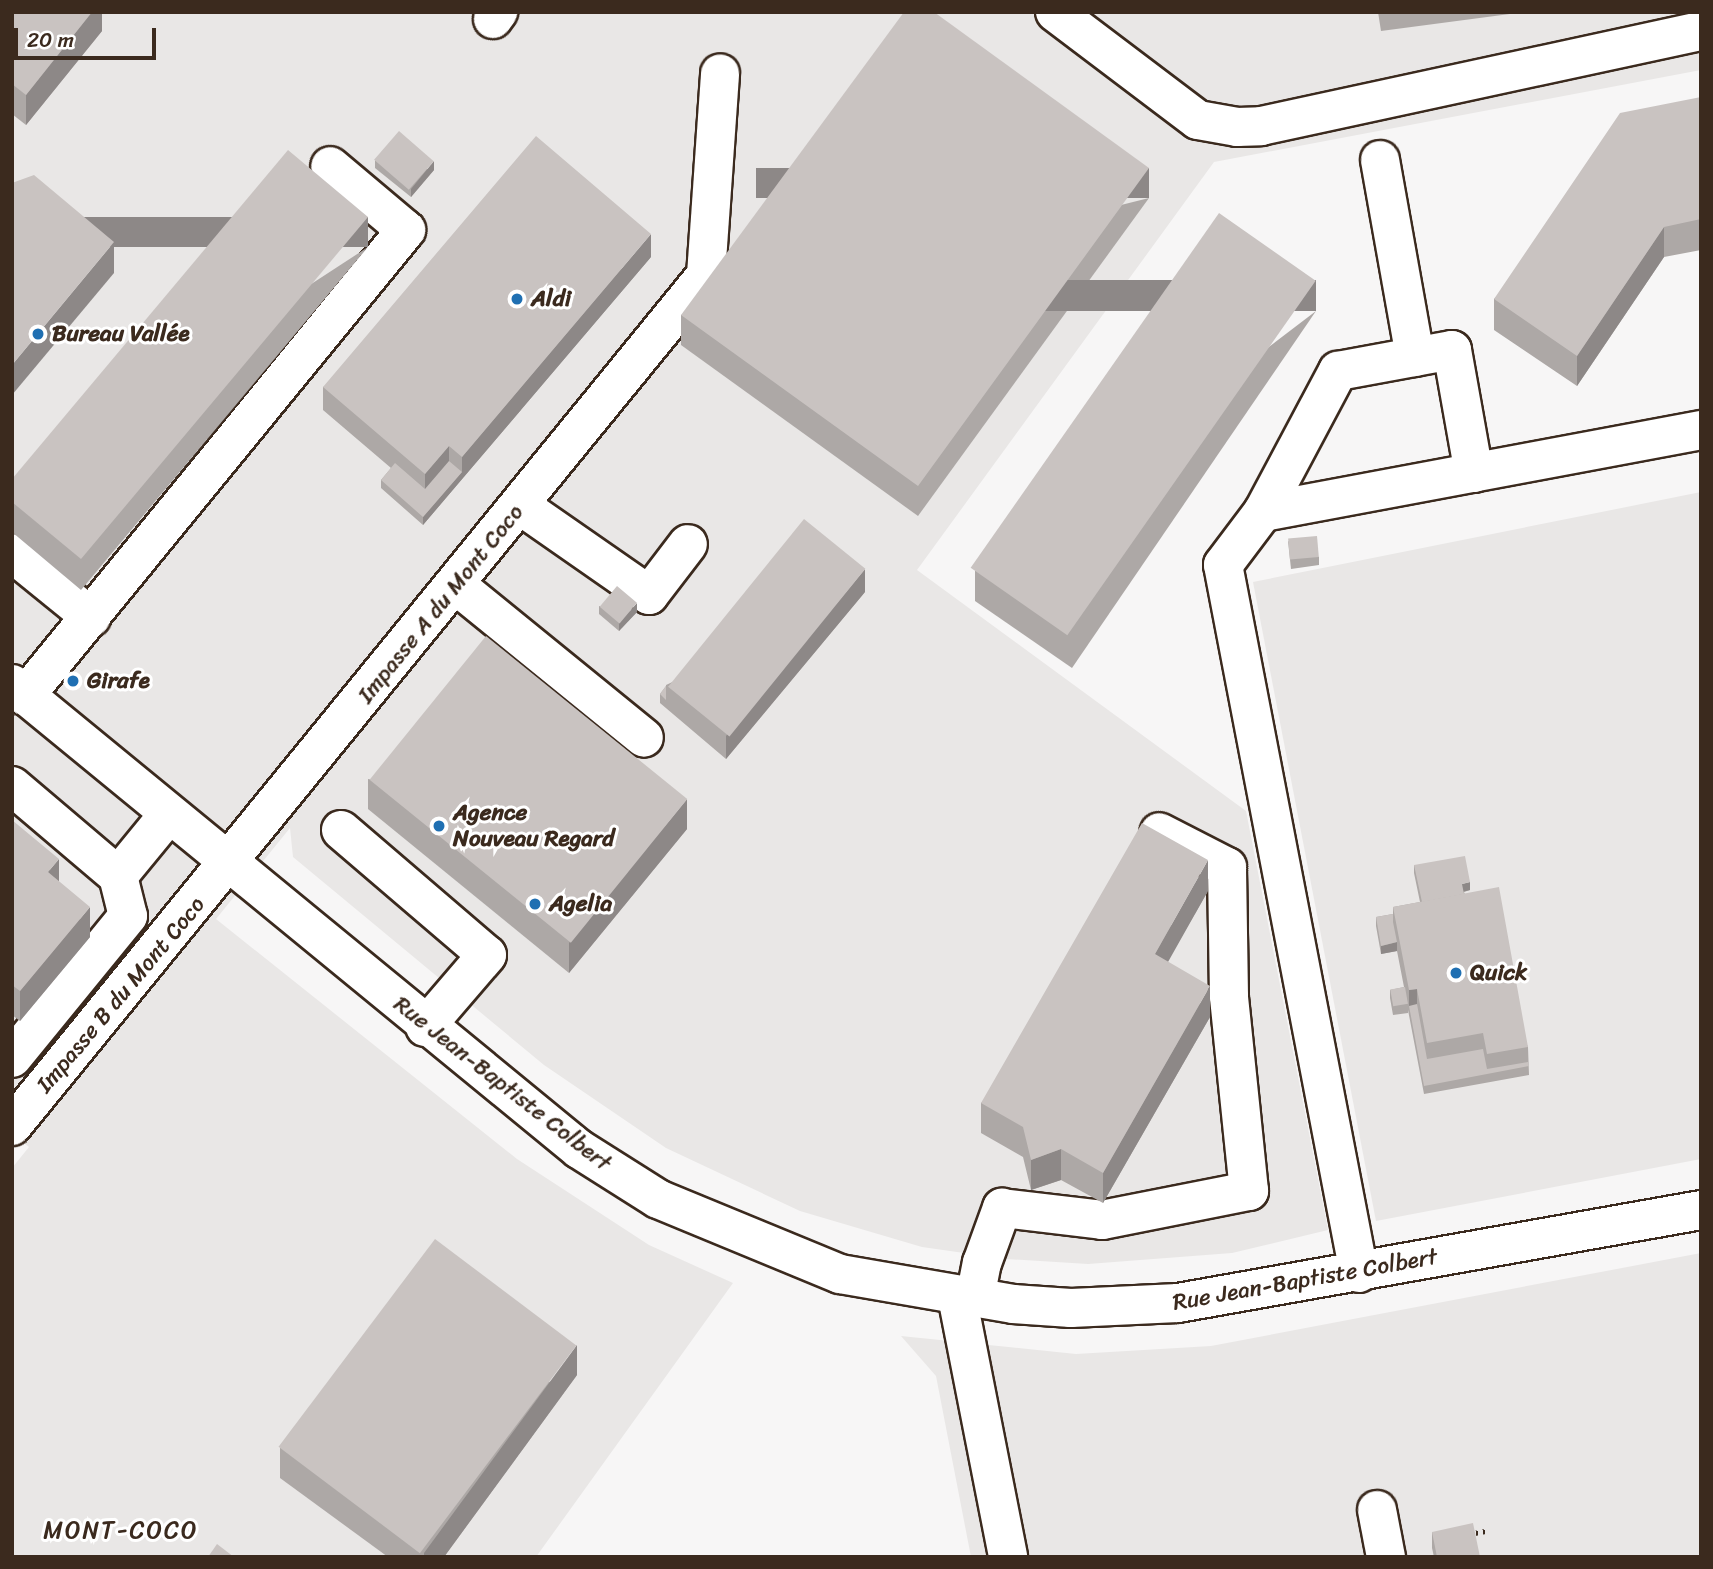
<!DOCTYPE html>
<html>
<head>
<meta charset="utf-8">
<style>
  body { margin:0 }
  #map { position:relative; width:1713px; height:1569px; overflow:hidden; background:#f7f6f6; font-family:Sriracha,sans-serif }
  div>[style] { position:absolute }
  .built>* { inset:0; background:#e9e7e6 }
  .path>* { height:4.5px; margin-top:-2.25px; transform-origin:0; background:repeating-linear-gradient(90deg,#3b2a1e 0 2px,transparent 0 7px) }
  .roads { filter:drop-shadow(2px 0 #3b2a1e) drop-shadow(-2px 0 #3b2a1e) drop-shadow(0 2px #3b2a1e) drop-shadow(0 -2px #3b2a1e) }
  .minor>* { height:38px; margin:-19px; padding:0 19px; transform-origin:19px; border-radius:19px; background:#fff }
  .wall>* { inset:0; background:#ada8a6 }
  .shaded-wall>* { inset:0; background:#8d8887; transform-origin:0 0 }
  .building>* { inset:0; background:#c9c3c1; transform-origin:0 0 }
  .dots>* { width:19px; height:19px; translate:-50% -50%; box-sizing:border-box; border:4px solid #fff; border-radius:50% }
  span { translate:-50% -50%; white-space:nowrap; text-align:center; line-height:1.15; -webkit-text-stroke:6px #fff; paint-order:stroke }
  .poi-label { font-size:23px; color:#3b2a1e; font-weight:700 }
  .left { translate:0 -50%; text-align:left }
  .street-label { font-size:23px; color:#3b2a1e }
  .neighbourhood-label { font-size:24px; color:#3b2a1e; letter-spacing:2px }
  .frame { position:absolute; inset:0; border:14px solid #3b2a1e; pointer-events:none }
  .scale { position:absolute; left:14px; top:28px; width:142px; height:32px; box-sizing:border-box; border:4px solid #3b2a1e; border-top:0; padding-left:9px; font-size:21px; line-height:24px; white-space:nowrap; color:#3b2a1e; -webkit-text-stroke:5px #fff; paint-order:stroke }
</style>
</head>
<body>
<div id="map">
  <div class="built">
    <div style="clip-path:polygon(12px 12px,1701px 12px,1701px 70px,1214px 162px,917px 570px,1246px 811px,1328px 1230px,1232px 1253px,1088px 1264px,1006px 1259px,922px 1247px,800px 1211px,666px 1148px,544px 1065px,293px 857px,290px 828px,216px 919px,517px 1159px,649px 1245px,733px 1283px,536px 1557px,12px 1557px,12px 1168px,29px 1147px,12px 1134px)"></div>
    <div style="clip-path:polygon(1701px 492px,1701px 1159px,1376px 1221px,1253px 582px)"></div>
    <div style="clip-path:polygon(1701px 1253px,1701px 1557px,971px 1557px,936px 1376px,901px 1336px,1076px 1354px,1211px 1346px)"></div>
  </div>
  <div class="path">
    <div style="left:1469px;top:1534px;width:17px;rotate:-10deg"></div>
  </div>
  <div class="roads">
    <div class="minor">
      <div style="left:1055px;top:12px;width:179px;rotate:37.1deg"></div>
      <div style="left:1198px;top:120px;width:40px;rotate:10deg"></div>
      <div style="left:1237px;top:127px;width:24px;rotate:-2deg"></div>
      <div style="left:1261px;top:126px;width:450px;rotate:-12.2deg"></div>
      <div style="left:493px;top:19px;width:9px;rotate:-54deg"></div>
      <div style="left:1380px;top:160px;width:200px;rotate:79.9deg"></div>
      <div style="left:521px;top:506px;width:156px;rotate:34.8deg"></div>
      <div style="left:649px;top:595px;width:64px;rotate:-52.6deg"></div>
      <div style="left:1263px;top:512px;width:160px;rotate:-62deg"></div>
      <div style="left:1338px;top:371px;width:116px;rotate:-10.4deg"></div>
      <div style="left:1452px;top:350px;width:125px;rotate:79.9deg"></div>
      <div style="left:12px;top:553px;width:102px;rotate:39deg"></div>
      <div style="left:456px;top:585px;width:242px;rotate:39.1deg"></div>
      <div style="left:12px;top:684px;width:733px;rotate:39.36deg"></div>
      <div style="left:579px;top:1149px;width:93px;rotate:32.3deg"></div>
      <div style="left:658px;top:1199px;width:197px;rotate:22.4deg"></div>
      <div style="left:840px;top:1274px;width:176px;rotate:9.8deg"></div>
      <div style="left:1013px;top:1304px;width:58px;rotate:3.9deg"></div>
      <div style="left:1071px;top:1308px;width:107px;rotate:-2.7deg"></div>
      <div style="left:1178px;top:1303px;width:531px;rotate:-10.08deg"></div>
      <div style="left:25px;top:696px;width:602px;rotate:-50.73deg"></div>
      <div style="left:406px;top:230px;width:99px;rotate:-139.9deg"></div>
      <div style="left:12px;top:786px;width:139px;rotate:40.3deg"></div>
      <div style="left:118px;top:876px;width:41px;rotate:76deg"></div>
      <div style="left:128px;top:916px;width:183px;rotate:129.2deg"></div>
      <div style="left:341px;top:830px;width:192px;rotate:40.6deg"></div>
      <div style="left:487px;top:955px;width:95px;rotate:130.7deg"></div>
      <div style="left:118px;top:876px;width:80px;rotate:-50.6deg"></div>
      <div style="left:12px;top:1126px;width:1098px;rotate:-50.8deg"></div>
      <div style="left:706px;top:275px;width:202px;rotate:-86deg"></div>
      <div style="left:1359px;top:1273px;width:721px;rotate:-100.87deg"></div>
      <div style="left:1223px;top:565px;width:66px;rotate:-53deg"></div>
      <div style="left:1263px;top:512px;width:446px;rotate:-10.6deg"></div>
      <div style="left:957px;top:1296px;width:266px;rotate:78.9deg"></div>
      <div style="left:975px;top:1298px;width:36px;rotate:-79deg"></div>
      <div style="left:982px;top:1263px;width:59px;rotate:-70deg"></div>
      <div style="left:1002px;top:1208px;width:101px;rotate:6.8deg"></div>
      <div style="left:1102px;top:1220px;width:150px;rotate:-11.2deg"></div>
      <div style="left:1249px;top:1191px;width:196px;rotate:-95.9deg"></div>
      <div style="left:1229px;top:996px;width:129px;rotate:-90.9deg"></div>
      <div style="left:1227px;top:867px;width:76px;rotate:-152.8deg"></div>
      <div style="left:1377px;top:1510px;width:48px;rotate:79.2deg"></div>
    </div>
  </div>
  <div class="wall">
    <div style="clip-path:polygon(12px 12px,102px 12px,102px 31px,26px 125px,12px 114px)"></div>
    <div style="clip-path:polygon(1378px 12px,1525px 12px,1381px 31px)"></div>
    <div style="clip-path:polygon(1701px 97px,1701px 250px,1664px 257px,1577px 386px,1494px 330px,1494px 299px)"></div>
    <div style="clip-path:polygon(375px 160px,434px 170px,411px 197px,375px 168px)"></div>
    <div style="clip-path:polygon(1149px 198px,918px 516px,681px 345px,681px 315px)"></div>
    <div style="clip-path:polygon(368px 247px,81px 590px,12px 532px,12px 479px)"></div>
    <div style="clip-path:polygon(651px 257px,423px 525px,381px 488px,381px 480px,391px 468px,323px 410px,323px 387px)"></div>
    <div style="clip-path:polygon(1316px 311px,1072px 668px,975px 601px,975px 571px)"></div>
    <div style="clip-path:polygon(1288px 541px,1319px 557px,1319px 565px,1291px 569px)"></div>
    <div style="clip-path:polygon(865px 592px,726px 759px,660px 703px,660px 694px,666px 686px,666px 685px)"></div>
    <div style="clip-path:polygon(599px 606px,637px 612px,619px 631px,599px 614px)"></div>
    <div style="clip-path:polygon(368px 779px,687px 829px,569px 973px,368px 809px)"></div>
    <div style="clip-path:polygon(12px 820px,59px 882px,90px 937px,20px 1021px,12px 1015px)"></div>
    <div style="clip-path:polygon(1414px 865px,1470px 890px,1464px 892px,1528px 1047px,1529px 1075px,1424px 1094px,1408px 1010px,1408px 1013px,1393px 1015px,1390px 998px,1390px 990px,1404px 987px,1397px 951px,1381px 954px,1376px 926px,1376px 917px,1393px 914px,1393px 907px,1420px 902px,1414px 873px)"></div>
    <div style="clip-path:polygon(1208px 891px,1167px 962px,1210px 1017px,1103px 1203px,1061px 1180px,1031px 1190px,1023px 1157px,981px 1133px,981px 1103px)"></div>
    <div style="clip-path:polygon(577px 1375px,444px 1557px,388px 1557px,280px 1478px,280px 1448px)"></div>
    <div style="clip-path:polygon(1432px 1532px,1480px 1557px,1434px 1557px,1432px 1548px)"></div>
  </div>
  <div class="shaded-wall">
    <div style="clip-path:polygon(92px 12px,102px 12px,102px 31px,26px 125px,26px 95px)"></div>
    <div style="clip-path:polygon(434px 161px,434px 170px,411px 197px,411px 189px)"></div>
    <div style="left:1149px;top:168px;width:30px;height:393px;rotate:90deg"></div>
    <div style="left:368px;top:217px;width:30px;height:446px;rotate:90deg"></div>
    <div style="clip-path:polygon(1664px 227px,1664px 257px,1577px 386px,1577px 356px)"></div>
    <div style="clip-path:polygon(651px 234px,651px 257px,423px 525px,423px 517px,462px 472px,462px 457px)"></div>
    <div style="clip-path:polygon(114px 242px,114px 273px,12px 395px,12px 365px)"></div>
    <div style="left:1316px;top:280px;width:31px;height:433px;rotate:90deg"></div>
    <div style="clip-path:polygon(449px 446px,449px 470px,425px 497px,425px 474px)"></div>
    <div style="clip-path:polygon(865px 569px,865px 592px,726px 759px,726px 736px)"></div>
    <div style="clip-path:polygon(637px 603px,637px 612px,619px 631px,619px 623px)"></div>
    <div style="clip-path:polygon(687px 799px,687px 829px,569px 973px,569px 943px)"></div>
    <div style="clip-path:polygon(59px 859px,59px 889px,48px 872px)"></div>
    <div style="clip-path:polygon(1208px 860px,1208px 891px,1155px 985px,1155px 954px)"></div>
    <div style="clip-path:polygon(1470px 882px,1470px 890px,1462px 892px,1462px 884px)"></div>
    <div style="clip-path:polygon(90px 907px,90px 937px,20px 1021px,20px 991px)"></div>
    <div style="clip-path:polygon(1397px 942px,1397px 951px,1381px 954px,1381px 946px)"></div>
    <div style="clip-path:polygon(1210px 986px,1210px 1017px,1103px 1203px,1103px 1173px)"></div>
    <div style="clip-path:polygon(1417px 989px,1417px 1012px,1409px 1006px,1409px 990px)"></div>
    <div style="clip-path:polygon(1061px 1149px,1061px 1180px,1031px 1190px,1031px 1160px)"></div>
    <div style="clip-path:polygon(577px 1345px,577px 1375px,444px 1557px,424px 1557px,424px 1553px)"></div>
  </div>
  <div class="building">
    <div style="clip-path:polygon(12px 12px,92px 12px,26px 95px,12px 84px)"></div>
    <div style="clip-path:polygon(904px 12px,934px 12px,1149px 168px,918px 486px,681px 315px)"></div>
    <div style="clip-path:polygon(1701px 97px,1701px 219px,1664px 227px,1577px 356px,1494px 299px,1620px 113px)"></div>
    <div style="left:399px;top:131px;width:46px;height:38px;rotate:41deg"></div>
    <div style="clip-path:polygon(536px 136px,651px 234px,462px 457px,449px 446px,425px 474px,323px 387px)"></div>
    <div style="clip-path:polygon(288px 150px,368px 217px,81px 559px,12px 502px,12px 479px)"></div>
    <div style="clip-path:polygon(34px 175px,114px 242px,12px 365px,12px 183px)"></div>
    <div style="left:1219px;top:213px;width:118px;height:433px;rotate:35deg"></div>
    <div style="clip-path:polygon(449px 461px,462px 472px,423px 517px,381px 480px,395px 463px,425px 489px)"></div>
    <div style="left:804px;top:519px;width:79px;height:216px;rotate:39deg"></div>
    <div style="left:1317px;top:536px;width:21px;height:29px;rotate:85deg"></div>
    <div style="left:617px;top:586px;width:26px;height:27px;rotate:40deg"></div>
    <div style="left:486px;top:636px;width:259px;height:185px;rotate:39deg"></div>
    <div style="clip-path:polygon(666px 686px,666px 700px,660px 694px)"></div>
    <div style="clip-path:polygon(12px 820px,59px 859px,48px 872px,90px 907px,20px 991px,12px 985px)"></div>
    <div style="clip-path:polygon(1142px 823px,1208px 860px,1155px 954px,1210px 986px,1103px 1173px,1061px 1149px,1031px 1160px,1023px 1127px,981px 1103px)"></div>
    <div style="clip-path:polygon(1465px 856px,1470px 882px,1462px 884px,1464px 894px,1422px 902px,1414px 865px)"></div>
    <div style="clip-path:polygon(1499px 887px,1528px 1047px,1487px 1054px,1483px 1033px,1427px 1043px,1417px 989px,1409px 990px,1393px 907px)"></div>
    <div style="clip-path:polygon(1393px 914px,1393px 922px,1397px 942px,1381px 946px,1376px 917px)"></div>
    <div style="left:1405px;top:987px;width:17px;height:15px;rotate:80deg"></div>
    <div style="clip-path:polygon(1417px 1004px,1427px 1059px,1483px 1049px,1487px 1069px,1528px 1062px,1529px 1066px,1424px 1086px,1409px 1006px)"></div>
    <div style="left:435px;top:1239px;width:177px;height:260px;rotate:37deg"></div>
    <div style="clip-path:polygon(1473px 1523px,1480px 1557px,1437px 1557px,1432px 1532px)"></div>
    <div style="clip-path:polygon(217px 1544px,234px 1557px,208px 1557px)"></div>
  </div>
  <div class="dots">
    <div style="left:517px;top:299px;background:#1f6fb2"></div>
    <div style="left:38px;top:334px;background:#1f6fb2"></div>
    <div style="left:73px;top:681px;background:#1f6fb2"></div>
    <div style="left:439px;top:826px;background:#1f6fb2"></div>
    <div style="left:535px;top:904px;background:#1f6fb2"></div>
    <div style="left:1456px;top:973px;background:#1f6fb2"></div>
  </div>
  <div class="poi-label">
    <span class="left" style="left:531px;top:299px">Aldi</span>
    <span class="left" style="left:52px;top:334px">Bureau Vallée</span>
    <span class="left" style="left:87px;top:681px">Girafe</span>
    <span class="left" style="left:453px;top:826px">Agence<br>Nouveau Regard</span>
    <span class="left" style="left:549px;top:904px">Agelia</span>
    <span class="left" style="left:1470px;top:973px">Quick</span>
  </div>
  <div class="street-label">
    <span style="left:441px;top:604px;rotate:-51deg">Impasse A du Mont Coco</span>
    <span style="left:121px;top:995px;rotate:-50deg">Impasse B du Mont Coco</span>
    <span style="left:502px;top:1084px;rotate:38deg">Rue Jean-Baptiste Colbert</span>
    <span style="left:1305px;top:1280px;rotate:-10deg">Rue Jean-Baptiste Colbert</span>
  </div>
  <div class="neighbourhood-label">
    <span style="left:121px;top:1531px">MONT-COCO</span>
  </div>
  <div class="frame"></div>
  <div class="scale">20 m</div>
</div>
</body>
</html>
